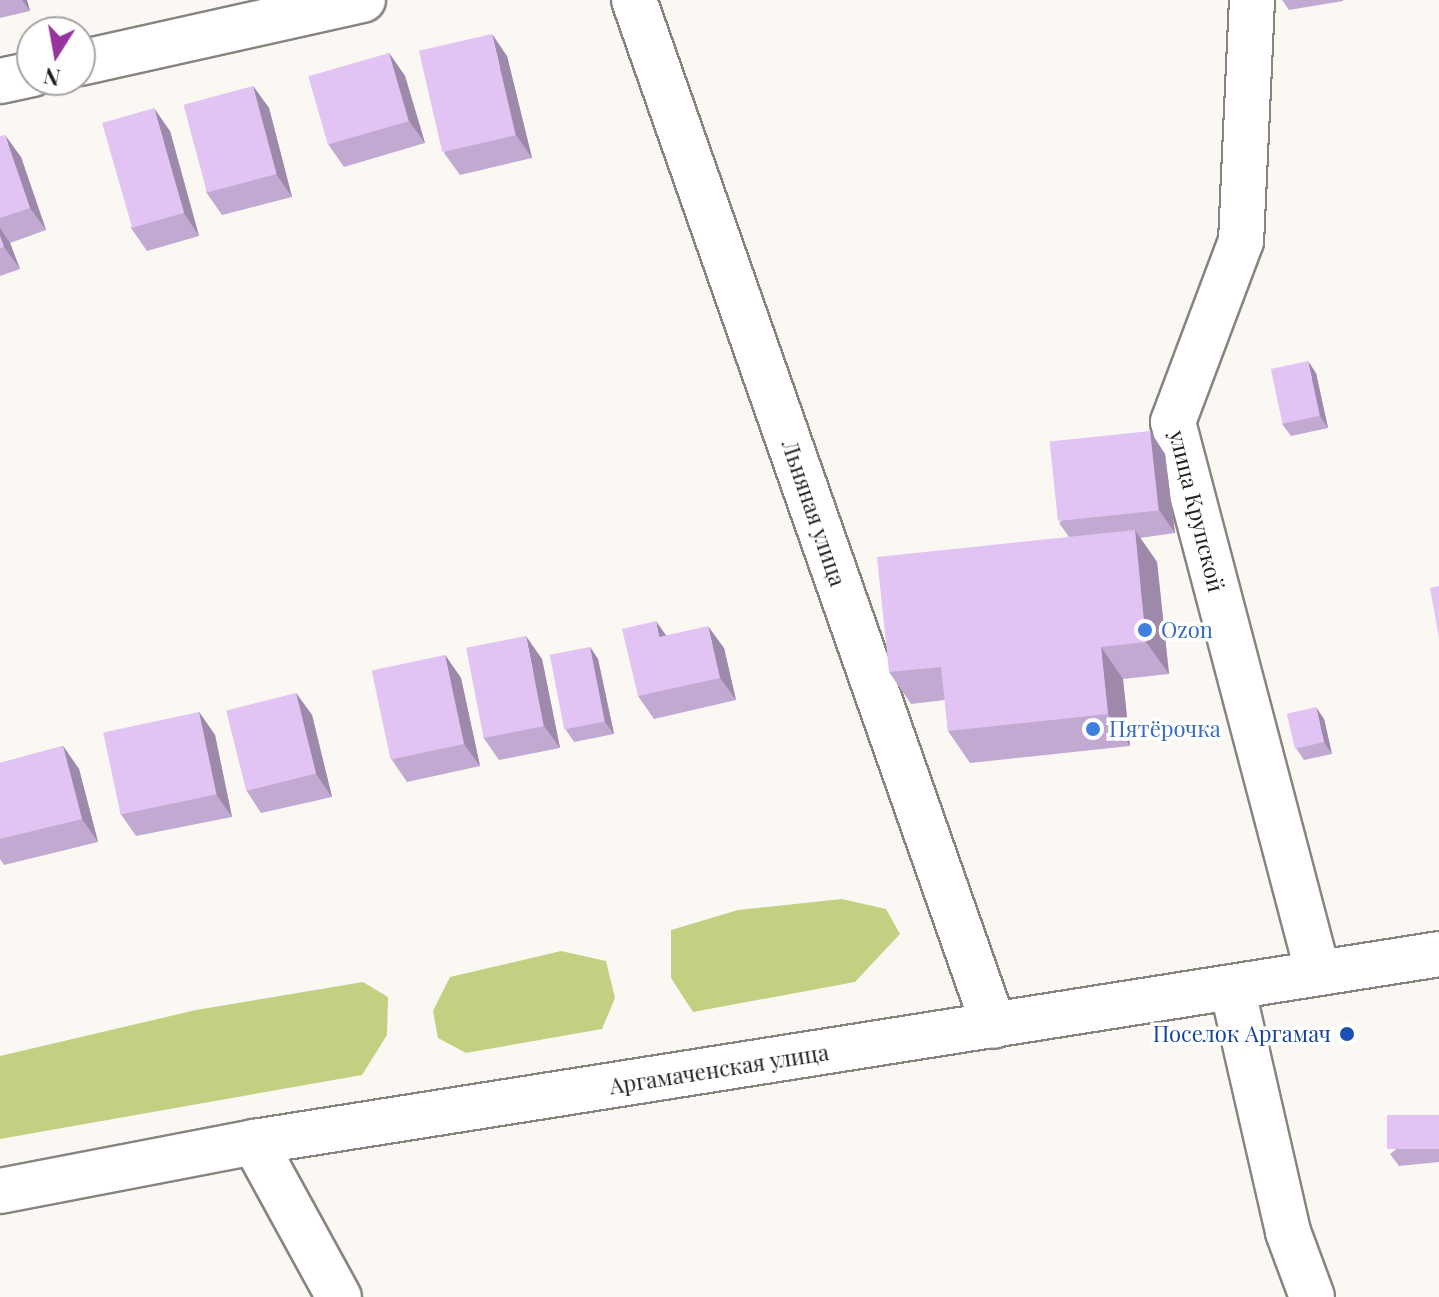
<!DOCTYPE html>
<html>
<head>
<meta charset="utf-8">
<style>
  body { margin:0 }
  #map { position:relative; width:1439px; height:1297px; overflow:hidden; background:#fbf8f4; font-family:"Playfair Display",serif }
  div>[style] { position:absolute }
  .green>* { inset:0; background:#c4d081 }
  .roads { filter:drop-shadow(2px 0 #888581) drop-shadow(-2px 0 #888581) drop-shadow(0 2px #888581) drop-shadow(0 -2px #888581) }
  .minor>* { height:44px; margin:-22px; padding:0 22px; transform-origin:22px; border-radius:22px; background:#fff }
  .major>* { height:44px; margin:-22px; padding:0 22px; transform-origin:22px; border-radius:22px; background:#fff }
  .wall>* { inset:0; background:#c2a9d2 }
  .shaded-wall>* { inset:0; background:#9e89ab }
  .building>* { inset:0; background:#e2c4f4; transform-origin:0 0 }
  .dots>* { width:22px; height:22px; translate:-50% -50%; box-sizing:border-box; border:4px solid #fff; border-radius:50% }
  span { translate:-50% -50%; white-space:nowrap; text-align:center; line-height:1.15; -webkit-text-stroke:7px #fff; paint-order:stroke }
  .street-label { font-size:22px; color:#22211f }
  .shop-label { font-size:22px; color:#366cbe }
  .left { translate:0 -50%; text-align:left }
  .transit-label { font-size:22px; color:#164399 }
  .right { translate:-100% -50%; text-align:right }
  .north { position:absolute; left:16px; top:16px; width:80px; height:80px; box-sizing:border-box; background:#fff; border:2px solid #a7a6a5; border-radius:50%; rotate:191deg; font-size:22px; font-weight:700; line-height:32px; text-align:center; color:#22211f }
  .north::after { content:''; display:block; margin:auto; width:28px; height:36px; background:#95359d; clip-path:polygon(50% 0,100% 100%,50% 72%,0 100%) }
</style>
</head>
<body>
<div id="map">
  <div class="green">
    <div style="clip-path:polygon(842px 899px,886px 909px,900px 934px,855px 982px,693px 1012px,671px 978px,671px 930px,738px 910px)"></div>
    <div style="clip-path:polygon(561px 951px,606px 961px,615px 998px,602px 1029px,466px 1053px,438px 1038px,433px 1011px,450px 977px)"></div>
    <div style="clip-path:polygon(363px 982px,388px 997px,387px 1035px,362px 1075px,0 1139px,0 1056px,196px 1010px)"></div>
  </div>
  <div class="roads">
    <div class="minor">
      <div style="left:634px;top:0;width:1087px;rotate:70.67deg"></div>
      <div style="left:1252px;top:0;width:241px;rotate:92.6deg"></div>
      <div style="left:1241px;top:241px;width:193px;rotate:110.6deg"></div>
      <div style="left:1173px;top:422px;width:570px;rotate:75.26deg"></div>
      <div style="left:80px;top:63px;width:290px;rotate:-12.6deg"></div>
      <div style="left:0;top:81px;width:33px;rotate:-12deg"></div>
      <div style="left:1232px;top:987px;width:251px;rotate:77.1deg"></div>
      <div style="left:1288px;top:1232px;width:69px;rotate:69.7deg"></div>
      <div style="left:254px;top:1142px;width:177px;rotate:61.3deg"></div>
    </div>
    <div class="major">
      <div style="left:0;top:1191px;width:259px;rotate:-10.9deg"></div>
      <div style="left:254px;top:1142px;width:1200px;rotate:-9.01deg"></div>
    </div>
  </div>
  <div class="wall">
    <div style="clip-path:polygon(0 0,27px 0,30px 11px,0 18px)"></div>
    <div style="clip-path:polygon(1282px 0,1343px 0,1343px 1px,1289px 10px)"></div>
    <div style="clip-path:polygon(389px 53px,405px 76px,425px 143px,344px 167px,328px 144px)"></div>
    <div style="clip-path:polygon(507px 56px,532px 158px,460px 175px,444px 153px)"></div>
    <div style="clip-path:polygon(253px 86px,269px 108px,292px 197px,222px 215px,206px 192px)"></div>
    <div style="clip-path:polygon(170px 131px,199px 236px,147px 251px,131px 228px)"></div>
    <div style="clip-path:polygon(0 136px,21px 157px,46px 230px,10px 243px,20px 269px,0 276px)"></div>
    <div style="clip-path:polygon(1316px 373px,1328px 428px,1291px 436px,1282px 424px)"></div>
    <div style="clip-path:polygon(1150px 431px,1165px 454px,1175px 533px,1140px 538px,1157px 562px,1169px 674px,1123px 679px,1130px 746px,970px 763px,948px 731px,945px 700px,911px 704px,889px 672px,1069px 537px,1059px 523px)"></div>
    <div style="clip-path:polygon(666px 635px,724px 648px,736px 700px,654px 719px,638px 696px)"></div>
    <div style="clip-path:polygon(590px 647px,598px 659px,614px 734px,574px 742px,566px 730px)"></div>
    <div style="clip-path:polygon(445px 655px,461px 678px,480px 766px,407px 782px,392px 760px)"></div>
    <div style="clip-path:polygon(542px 659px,560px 748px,499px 760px,483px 737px)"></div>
    <div style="clip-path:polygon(296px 693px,312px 715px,332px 797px,261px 813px,246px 790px)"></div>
    <div style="clip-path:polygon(199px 712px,215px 735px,232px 817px,136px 836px,120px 813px)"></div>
    <div style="clip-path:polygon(1324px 719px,1332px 754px,1304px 760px,1296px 748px)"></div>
    <div style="clip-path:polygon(63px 746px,79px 769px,98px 842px,4px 865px,0 859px,0 763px)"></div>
    <div style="clip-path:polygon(1439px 1115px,1439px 1162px,1399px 1166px,1390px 1154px)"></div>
  </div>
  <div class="shaded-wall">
    <div style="clip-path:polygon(22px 0,27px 0,30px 11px)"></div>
    <div style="clip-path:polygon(492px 34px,507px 56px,532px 158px,516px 135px)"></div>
    <div style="clip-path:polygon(389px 53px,405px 76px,425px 143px,409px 121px)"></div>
    <div style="clip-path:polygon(253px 86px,269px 108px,292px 197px,276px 174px)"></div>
    <div style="clip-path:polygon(154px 108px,170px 131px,199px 236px,184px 213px)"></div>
    <div style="clip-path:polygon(5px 135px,21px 157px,46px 230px,30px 208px)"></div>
    <div style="clip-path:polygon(0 228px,10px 243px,20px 269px,4px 247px,0 236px)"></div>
    <div style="clip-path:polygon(1308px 361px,1316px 373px,1328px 428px,1320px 416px)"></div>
    <div style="clip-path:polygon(1150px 431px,1165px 454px,1175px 533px,1159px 510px)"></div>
    <div style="clip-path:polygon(1135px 530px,1157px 562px,1169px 674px,1146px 642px)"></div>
    <div style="clip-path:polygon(656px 621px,672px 644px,659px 637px)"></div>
    <div style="clip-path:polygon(708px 626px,724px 648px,736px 700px,720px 678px)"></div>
    <div style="clip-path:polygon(526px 636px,542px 659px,560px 748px,544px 726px)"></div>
    <div style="clip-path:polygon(590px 647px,598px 659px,614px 734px,605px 722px)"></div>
    <div style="clip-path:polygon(1101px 647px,1123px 679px,1130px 746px,1108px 714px)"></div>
    <div style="clip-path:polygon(445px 655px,461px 678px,480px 766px,464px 744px)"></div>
    <div style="clip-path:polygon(296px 693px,312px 715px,332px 797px,316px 774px)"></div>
    <div style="clip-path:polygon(1316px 707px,1324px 719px,1332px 754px,1324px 742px)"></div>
    <div style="clip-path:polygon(199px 712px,215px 735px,232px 817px,216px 794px)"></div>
    <div style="clip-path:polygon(63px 746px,79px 769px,98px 842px,82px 819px)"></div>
  </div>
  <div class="building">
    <div style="left:492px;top:34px;width:104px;height:75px;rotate:77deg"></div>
    <div style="left:389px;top:53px;width:71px;height:84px;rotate:74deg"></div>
    <div style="left:253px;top:86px;width:91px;height:72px;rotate:75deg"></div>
    <div style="left:154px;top:108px;width:109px;height:54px;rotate:74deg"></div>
    <div style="clip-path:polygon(5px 135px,30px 208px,0 218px,0 136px)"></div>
    <div style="clip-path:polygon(0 236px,4px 247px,0 248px)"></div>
    <div style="left:1308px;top:361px;width:56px;height:38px;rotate:78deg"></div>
    <div style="left:1150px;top:431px;width:80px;height:101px;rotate:84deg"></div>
    <div style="clip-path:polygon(1135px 530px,1146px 642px,1101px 647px,1108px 714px,948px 731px,941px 667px,889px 672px,877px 557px)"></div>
    <div style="clip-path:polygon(1439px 586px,1439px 638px,1430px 588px)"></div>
    <div style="clip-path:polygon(656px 621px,659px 637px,708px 626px,720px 678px,638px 696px,622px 629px)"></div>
    <div style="left:526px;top:636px;width:92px;height:61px;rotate:79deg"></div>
    <div style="left:590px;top:647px;width:76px;height:41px;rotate:79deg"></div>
    <div style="left:445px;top:655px;width:91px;height:75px;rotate:78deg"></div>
    <div style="left:296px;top:693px;width:83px;height:72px;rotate:76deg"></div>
    <div style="left:1316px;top:707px;width:36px;height:30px;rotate:77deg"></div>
    <div style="left:199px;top:712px;width:84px;height:98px;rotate:78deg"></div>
    <div style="clip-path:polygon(63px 746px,82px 819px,0 839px,0 763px)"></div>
    <div style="left:1439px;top:1115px;width:34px;height:52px;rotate:90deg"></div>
  </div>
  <div class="dots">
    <div style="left:1145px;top:630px;background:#3f7fe0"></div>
    <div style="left:1093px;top:729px;background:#3f7fe0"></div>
    <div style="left:1347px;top:1034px;background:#1a4fb4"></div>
  </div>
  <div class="street-label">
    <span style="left:1197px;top:511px;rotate:76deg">улица Крупской</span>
    <span style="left:814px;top:513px;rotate:71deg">Льняная улица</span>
    <span style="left:719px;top:1069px;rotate:-9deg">Аргамаченская улица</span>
  </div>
  <div class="shop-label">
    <span class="left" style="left:1161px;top:630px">Ozon</span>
    <span class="left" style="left:1109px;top:729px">Пятёрочка</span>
  </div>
  <div class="transit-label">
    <span class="right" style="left:1331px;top:1034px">Поселок Аргамач</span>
  </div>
  <div class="north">N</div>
</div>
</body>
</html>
